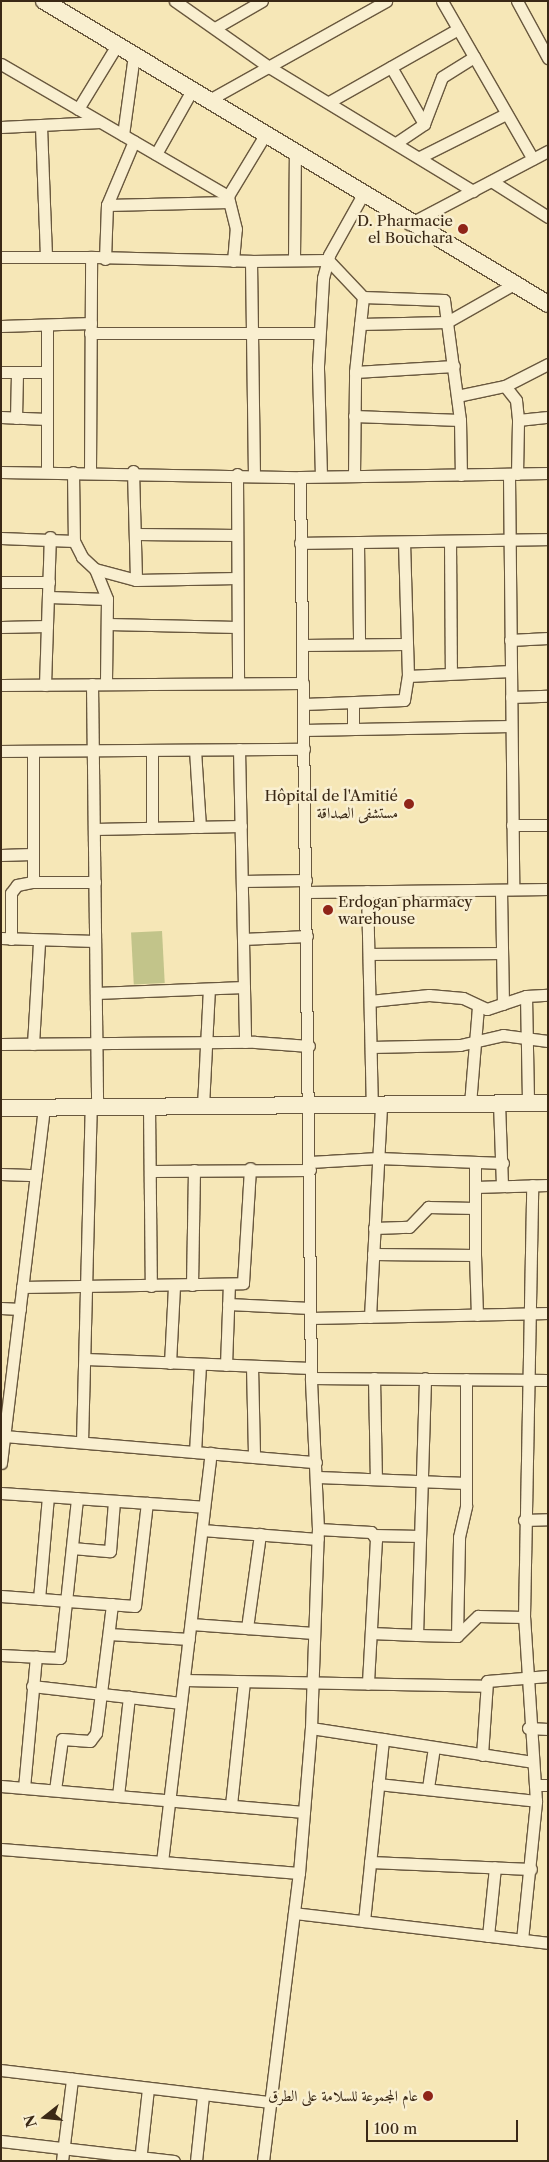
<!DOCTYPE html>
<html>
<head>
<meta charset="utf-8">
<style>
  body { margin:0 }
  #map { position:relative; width:549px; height:2162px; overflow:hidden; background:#f6e7b7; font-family:"Libre Caslon Text",Amiri,serif }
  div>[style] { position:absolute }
  .green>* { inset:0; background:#c2c48a; transform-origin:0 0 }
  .roads { filter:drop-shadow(1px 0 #69583e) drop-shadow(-1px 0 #69583e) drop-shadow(0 1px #69583e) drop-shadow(0 -1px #69583e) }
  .street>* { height:11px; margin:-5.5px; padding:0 5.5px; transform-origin:5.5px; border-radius:5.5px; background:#f9efd0 }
  .secondary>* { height:16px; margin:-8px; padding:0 8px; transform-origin:8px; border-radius:8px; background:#f9efd0 }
  .dots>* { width:14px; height:14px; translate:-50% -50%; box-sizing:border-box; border:2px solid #f9efd0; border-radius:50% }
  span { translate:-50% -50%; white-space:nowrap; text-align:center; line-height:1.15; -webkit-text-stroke:5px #f9efd0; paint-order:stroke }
  .poi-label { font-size:15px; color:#3a2815 }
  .right { translate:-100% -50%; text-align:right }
  .left { translate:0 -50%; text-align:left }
  .frame { position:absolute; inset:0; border:2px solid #3a2815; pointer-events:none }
  .north { position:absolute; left:20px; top:2092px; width:50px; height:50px; -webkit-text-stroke:4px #f9efd0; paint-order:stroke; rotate:254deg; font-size:14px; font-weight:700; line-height:20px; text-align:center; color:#3a2815 }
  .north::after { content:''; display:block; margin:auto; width:18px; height:22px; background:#3a2815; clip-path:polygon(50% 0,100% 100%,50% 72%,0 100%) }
  .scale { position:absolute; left:366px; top:2120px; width:152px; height:22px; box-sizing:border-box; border:2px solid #3a2815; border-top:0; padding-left:6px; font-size:15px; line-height:18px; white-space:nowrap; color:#3a2815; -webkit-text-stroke:4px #f9efd0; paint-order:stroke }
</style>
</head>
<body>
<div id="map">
  <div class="green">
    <div style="left:162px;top:931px;width:52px;height:31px;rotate:87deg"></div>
  </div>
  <div class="roads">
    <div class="street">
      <div style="left:175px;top:1px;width:115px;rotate:35.1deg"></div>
      <div style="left:269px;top:67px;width:239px;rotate:31.3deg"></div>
      <div style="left:442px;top:1px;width:182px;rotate:60.1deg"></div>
      <div style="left:517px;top:1px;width:65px;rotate:61.5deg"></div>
      <div style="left:215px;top:28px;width:54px;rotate:-29.9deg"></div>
      <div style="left:1px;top:64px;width:263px;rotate:30.2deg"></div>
      <div style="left:391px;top:67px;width:66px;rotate:59.9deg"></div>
      <div style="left:209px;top:100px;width:203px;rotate:-29.2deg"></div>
      <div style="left:329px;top:102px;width:148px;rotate:-29.5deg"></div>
      <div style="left:78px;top:109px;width:75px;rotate:-58.6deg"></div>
      <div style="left:41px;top:126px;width:131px;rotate:87.8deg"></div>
      <div style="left:1px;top:127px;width:99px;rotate:-2.9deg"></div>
      <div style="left:123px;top:135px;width:81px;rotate:-82.2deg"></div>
      <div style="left:396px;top:143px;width:34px;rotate:-34deg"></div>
      <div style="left:424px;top:124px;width:50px;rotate:-69deg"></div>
      <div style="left:442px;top:77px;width:38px;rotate:-32deg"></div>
      <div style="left:156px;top:154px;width:73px;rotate:-60.6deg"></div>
      <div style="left:420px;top:157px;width:96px;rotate:-26.6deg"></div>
      <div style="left:493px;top:182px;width:65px;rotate:32.5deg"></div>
      <div style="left:107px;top:205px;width:122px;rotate:-1.4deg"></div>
      <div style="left:409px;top:224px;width:157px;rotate:-27.7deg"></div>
      <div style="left:1px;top:257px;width:90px"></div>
      <div style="left:105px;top:259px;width:54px;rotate:-87.9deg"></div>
      <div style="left:107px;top:205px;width:69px;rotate:-67.1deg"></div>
      <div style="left:294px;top:259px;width:105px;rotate:-89.5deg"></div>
      <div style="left:233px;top:261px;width:32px;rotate:-85deg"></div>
      <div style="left:236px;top:229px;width:34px;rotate:-104deg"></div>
      <div style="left:228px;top:196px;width:71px;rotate:-58.8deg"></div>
      <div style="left:251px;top:261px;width:77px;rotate:-0.7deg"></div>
      <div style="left:328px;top:260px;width:51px;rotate:46.6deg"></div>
      <div style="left:363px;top:297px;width:81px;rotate:2.1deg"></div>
      <div style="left:444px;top:300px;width:121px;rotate:82.4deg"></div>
      <div style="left:460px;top:420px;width:55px;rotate:89deg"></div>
      <div style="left:360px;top:324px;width:87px;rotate:-1.3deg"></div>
      <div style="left:447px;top:322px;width:77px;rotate:-29.6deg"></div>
      <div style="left:1px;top:326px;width:90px;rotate:-1.9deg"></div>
      <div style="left:90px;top:333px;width:229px"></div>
      <div style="left:1px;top:372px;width:45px"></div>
      <div style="left:355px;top:372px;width:99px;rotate:-3.5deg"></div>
      <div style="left:505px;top:386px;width:48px;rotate:-27.1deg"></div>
      <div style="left:457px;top:396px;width:49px;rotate:-11.8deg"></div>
      <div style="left:505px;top:386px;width:18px;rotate:52deg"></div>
      <div style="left:516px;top:400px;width:20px;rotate:84deg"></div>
      <div style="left:354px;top:416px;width:106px;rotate:2.2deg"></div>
      <div style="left:1px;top:417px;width:46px;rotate:2.5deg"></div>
      <div style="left:16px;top:418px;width:45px;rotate:-88.7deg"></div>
      <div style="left:133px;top:471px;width:109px;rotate:88.4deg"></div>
      <div style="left:1px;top:472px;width:299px;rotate:1deg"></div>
      <div style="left:300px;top:477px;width:248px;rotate:-0.9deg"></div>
      <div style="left:47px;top:472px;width:147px;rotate:-90deg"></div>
      <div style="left:73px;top:472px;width:69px;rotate:89.2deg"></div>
      <div style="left:74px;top:541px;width:18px;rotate:63deg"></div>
      <div style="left:82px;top:557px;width:18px;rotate:43deg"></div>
      <div style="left:95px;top:569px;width:42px;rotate:15deg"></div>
      <div style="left:136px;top:580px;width:101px;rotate:-1.1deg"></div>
      <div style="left:90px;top:472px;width:215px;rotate:-89.7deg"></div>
      <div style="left:91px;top:257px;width:160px;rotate:1.4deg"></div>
      <div style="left:251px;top:261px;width:214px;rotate:89.2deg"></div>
      <div style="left:237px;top:474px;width:208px;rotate:89.7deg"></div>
      <div style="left:517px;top:474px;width:54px;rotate:-88.9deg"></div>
      <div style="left:518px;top:420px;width:30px;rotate:-6deg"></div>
      <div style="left:321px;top:476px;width:110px;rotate:-91.6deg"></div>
      <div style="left:318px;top:366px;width:88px;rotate:-86.7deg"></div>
      <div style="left:323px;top:278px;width:24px;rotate:-75deg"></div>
      <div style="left:329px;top:255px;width:68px;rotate:-60.8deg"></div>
      <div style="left:354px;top:476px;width:104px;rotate:-89.4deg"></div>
      <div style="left:355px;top:372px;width:75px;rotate:-83.9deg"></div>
      <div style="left:509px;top:476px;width:413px;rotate:89.4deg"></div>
      <div style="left:137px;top:534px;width:100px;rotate:0.6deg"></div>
      <div style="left:1px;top:538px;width:73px;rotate:2.4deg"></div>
      <div style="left:450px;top:541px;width:131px;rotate:89.6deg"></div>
      <div style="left:358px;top:542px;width:102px;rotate:89.4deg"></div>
      <div style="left:300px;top:543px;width:248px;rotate:-0.9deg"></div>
      <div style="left:95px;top:569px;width:32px;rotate:68deg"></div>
      <div style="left:107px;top:599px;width:85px;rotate:90.7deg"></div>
      <div style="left:1px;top:582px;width:48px"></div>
      <div style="left:49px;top:597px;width:58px;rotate:2deg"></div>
      <div style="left:108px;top:624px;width:129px;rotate:1.3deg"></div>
      <div style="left:1px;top:627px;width:46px;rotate:-1.2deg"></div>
      <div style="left:510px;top:640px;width:38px;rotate:-3deg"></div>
      <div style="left:302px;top:645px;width:103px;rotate:-0.6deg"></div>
      <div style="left:408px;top:676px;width:103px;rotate:-2.8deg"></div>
      <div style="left:92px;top:684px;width:423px;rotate:89.3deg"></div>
      <div style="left:1px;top:685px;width:302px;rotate:-0.4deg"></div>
      <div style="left:45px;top:685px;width:148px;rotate:-88.1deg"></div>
      <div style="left:511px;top:697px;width:37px;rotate:-2deg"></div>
      <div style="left:304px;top:704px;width:100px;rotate:-2.3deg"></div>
      <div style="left:404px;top:700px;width:24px;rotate:-81deg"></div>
      <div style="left:408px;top:676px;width:134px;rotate:-91.7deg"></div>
      <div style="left:353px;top:729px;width:26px;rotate:-90deg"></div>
      <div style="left:303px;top:730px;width:208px;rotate:-1.1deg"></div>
      <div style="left:239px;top:749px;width:293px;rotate:88.8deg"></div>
      <div style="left:152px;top:750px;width:78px;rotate:90deg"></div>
      <div style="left:195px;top:750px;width:77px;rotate:86.3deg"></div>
      <div style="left:1px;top:751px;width:303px;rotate:-0.4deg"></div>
      <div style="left:33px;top:751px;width:131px;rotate:90deg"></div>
      <div style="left:33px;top:882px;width:62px"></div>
      <div style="left:512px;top:825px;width:36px"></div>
      <div style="left:94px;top:829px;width:147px;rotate:-1.2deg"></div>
      <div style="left:1px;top:855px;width:31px;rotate:-2deg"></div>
      <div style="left:242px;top:881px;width:64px;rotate:-0.9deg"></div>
      <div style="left:501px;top:890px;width:114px;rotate:89deg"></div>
      <div style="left:367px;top:891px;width:214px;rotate:88.7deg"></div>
      <div style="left:306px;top:892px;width:242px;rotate:-0.7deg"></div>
      <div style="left:1px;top:938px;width:94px;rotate:1.8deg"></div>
      <div style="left:11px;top:939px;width:46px;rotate:-90deg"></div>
      <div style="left:11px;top:893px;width:10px;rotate:-53deg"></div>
      <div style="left:17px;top:885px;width:16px;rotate:-11deg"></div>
      <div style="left:243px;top:939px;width:64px;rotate:-2.7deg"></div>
      <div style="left:369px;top:954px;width:132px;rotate:-0.4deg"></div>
      <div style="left:96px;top:993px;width:148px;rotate:-2.3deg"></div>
      <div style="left:526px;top:996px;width:107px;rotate:88.9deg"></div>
      <div style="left:370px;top:1001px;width:59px;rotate:-5.8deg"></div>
      <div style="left:429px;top:995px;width:34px;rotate:5deg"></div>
      <div style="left:463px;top:998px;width:26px;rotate:25deg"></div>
      <div style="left:487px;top:1009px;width:41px;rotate:-18.4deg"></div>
      <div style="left:526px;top:996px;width:22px;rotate:-3deg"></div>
      <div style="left:1px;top:1044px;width:254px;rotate:-0.5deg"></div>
      <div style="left:255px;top:1042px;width:54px;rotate:4.2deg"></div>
      <div style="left:33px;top:1044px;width:102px;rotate:-86.6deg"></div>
      <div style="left:371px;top:1047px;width:89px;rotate:-1.3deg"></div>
      <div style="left:460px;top:1045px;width:44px;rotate:-13.1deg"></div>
      <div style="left:503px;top:1035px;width:45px;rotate:7.6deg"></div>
      <div style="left:499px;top:1103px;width:83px;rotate:87.9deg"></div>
      <div style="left:470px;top:1104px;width:97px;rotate:-85.3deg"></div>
      <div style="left:203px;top:1106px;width:117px;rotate:-87.1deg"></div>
      <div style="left:149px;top:1107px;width:179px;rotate:89.4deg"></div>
      <div style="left:310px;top:1162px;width:68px;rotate:-3.4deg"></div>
      <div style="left:378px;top:1158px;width:125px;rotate:2.3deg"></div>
      <div style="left:151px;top:1171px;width:159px;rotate:-0.4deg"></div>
      <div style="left:1px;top:1174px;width:35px;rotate:2deg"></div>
      <div style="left:475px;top:1187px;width:73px;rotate:-1.6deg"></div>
      <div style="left:374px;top:1228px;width:35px;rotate:-2deg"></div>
      <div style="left:409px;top:1227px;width:28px;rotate:-46deg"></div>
      <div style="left:428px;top:1207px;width:47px;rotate:1.2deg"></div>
      <div style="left:373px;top:1254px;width:102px;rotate:0.6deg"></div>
      <div style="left:475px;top:1255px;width:60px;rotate:88.1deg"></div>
      <div style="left:475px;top:1255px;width:93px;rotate:-90deg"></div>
      <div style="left:192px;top:1285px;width:115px;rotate:-89deg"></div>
      <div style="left:22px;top:1287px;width:221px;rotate:-1deg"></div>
      <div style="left:243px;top:1283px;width:115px;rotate:-86.5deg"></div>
      <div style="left:228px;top:1304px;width:82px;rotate:2.8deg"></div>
      <div style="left:1px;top:1308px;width:19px;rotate:3deg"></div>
      <div style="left:370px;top:1317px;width:213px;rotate:-87deg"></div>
      <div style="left:310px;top:1318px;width:238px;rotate:-1.2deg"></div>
      <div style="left:86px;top:1359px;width:225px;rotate:2.3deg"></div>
      <div style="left:170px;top:1363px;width:77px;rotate:-87deg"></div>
      <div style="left:226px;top:1365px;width:80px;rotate:-87.9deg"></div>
      <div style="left:252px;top:1366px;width:91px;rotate:88.7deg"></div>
      <div style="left:311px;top:1378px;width:237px;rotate:0.5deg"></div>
      <div style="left:374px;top:1378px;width:100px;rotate:88.9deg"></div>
      <div style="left:4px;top:1436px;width:313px;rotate:4.8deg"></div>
      <div style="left:82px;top:1442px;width:334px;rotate:-88.5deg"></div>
      <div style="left:195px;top:1452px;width:88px;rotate:-86.7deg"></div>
      <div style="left:1px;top:1463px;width:358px;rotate:-83.1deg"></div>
      <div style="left:318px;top:1477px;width:148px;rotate:2.3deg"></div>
      <div style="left:1px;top:1493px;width:203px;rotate:3.9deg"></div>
      <div style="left:524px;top:1520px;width:24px;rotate:-2deg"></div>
      <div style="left:318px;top:1529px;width:53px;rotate:3.2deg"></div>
      <div style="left:371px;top:1532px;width:9px;rotate:54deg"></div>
      <div style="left:376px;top:1539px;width:145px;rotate:93.2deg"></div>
      <div style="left:202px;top:1530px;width:116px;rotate:4.4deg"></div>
      <div style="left:374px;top:1535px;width:46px;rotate:1.2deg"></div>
      <div style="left:72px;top:1548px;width:38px;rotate:5deg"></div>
      <div style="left:110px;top:1551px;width:50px;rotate:-85.4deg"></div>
      <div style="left:1px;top:1596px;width:134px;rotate:4.3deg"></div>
      <div style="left:135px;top:1606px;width:104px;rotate:-83.4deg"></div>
      <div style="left:39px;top:1599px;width:103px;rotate:-85deg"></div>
      <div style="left:191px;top:1624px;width:123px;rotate:4.2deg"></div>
      <div style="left:247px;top:1628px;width:95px;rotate:-82.1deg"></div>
      <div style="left:371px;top:1633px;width:46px;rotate:2.5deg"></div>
      <div style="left:417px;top:1635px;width:257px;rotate:-88.2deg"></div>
      <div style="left:109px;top:1634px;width:80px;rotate:3.6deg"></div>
      <div style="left:417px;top:1635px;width:40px;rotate:1.4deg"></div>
      <div style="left:457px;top:1636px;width:29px;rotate:-44deg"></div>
      <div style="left:478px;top:1616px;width:46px;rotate:1.2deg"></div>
      <div style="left:457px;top:1636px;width:99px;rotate:-88.8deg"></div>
      <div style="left:459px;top:1537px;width:32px;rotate:-77deg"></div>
      <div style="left:466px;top:1506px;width:127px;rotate:-90deg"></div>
      <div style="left:1px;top:1655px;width:59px;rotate:2.9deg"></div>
      <div style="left:60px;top:1658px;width:161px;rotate:-83.9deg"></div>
      <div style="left:184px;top:1680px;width:301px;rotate:1.1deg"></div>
      <div style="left:32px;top:1686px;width:150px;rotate:6.5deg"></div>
      <div style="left:311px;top:1728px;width:224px;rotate:8.7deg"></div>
      <div style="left:528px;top:1728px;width:20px;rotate:3deg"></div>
      <div style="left:482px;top:1755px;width:74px;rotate:-86.1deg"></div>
      <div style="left:487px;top:1681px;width:61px;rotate:-4.7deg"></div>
      <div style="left:378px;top:1784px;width:159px;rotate:6.1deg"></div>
      <div style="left:535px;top:1785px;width:13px"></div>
      <div style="left:1px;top:1786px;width:304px;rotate:4.9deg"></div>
      <div style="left:24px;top:1788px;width:132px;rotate:-84.8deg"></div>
      <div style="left:428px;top:1788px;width:41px;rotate:-81.7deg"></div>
      <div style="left:55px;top:1790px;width:51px;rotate:-82.2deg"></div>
      <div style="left:62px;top:1739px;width:28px;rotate:4deg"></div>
      <div style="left:90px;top:1741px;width:10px;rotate:-53deg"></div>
      <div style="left:96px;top:1733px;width:130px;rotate:-82.9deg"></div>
      <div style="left:118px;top:1796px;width:100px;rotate:-83.7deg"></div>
      <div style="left:231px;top:1805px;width:124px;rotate:-84deg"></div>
      <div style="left:1px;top:1849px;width:299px;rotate:4.6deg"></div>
      <div style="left:162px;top:1862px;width:412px;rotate:-83.2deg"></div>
      <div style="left:370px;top:1862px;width:161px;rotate:2.5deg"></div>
      <div style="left:294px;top:1913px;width:256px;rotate:6.7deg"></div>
      <div style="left:364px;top:1921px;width:183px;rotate:-84deg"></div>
      <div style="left:488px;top:1936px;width:69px;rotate:-84.2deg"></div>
      <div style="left:522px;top:1940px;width:140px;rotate:-84.2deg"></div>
      <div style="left:536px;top:1801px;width:184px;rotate:-93.7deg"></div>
      <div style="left:524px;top:1617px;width:432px;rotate:-88.9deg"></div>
      <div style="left:1px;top:2070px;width:272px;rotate:6.8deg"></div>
      <div style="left:1px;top:2141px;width:174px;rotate:6.6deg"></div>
      <div style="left:62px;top:2161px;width:83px;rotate:-83deg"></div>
      <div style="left:140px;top:2161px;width:73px;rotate:-83.7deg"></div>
      <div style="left:196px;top:2161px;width:66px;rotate:-83.9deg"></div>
      <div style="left:263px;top:2161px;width:290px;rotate:-82.9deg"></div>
      <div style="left:299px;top:1873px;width:145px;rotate:-85.3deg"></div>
      <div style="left:311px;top:1728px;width:199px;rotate:-88deg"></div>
      <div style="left:318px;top:1529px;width:151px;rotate:-92.7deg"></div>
      <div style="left:311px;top:1378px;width:901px;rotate:-90.7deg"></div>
    </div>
    <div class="secondary">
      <div style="left:44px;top:1px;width:588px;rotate:31.01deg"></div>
      <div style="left:1px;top:1108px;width:547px;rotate:-0.52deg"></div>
    </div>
  </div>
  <div class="dots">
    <div style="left:463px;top:229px;background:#8f2418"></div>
    <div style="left:409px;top:804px;background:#8f2418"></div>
    <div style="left:328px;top:910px;background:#8f2418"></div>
    <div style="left:428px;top:2096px;background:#8f2418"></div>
  </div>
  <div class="poi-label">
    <span class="right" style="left:453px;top:229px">D. Pharmacie<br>el Bouchara</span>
    <span class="right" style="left:398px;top:804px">Hôpital de l'Amitié<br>مستشفى الصداقة</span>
    <span class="left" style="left:338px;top:910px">Erdogan pharmacy<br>warehouse</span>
    <span class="right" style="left:418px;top:2096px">عام المجموعة للسلامة على الطرق</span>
  </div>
  <div class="frame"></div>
  <div class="north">N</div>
  <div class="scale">100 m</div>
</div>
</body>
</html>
